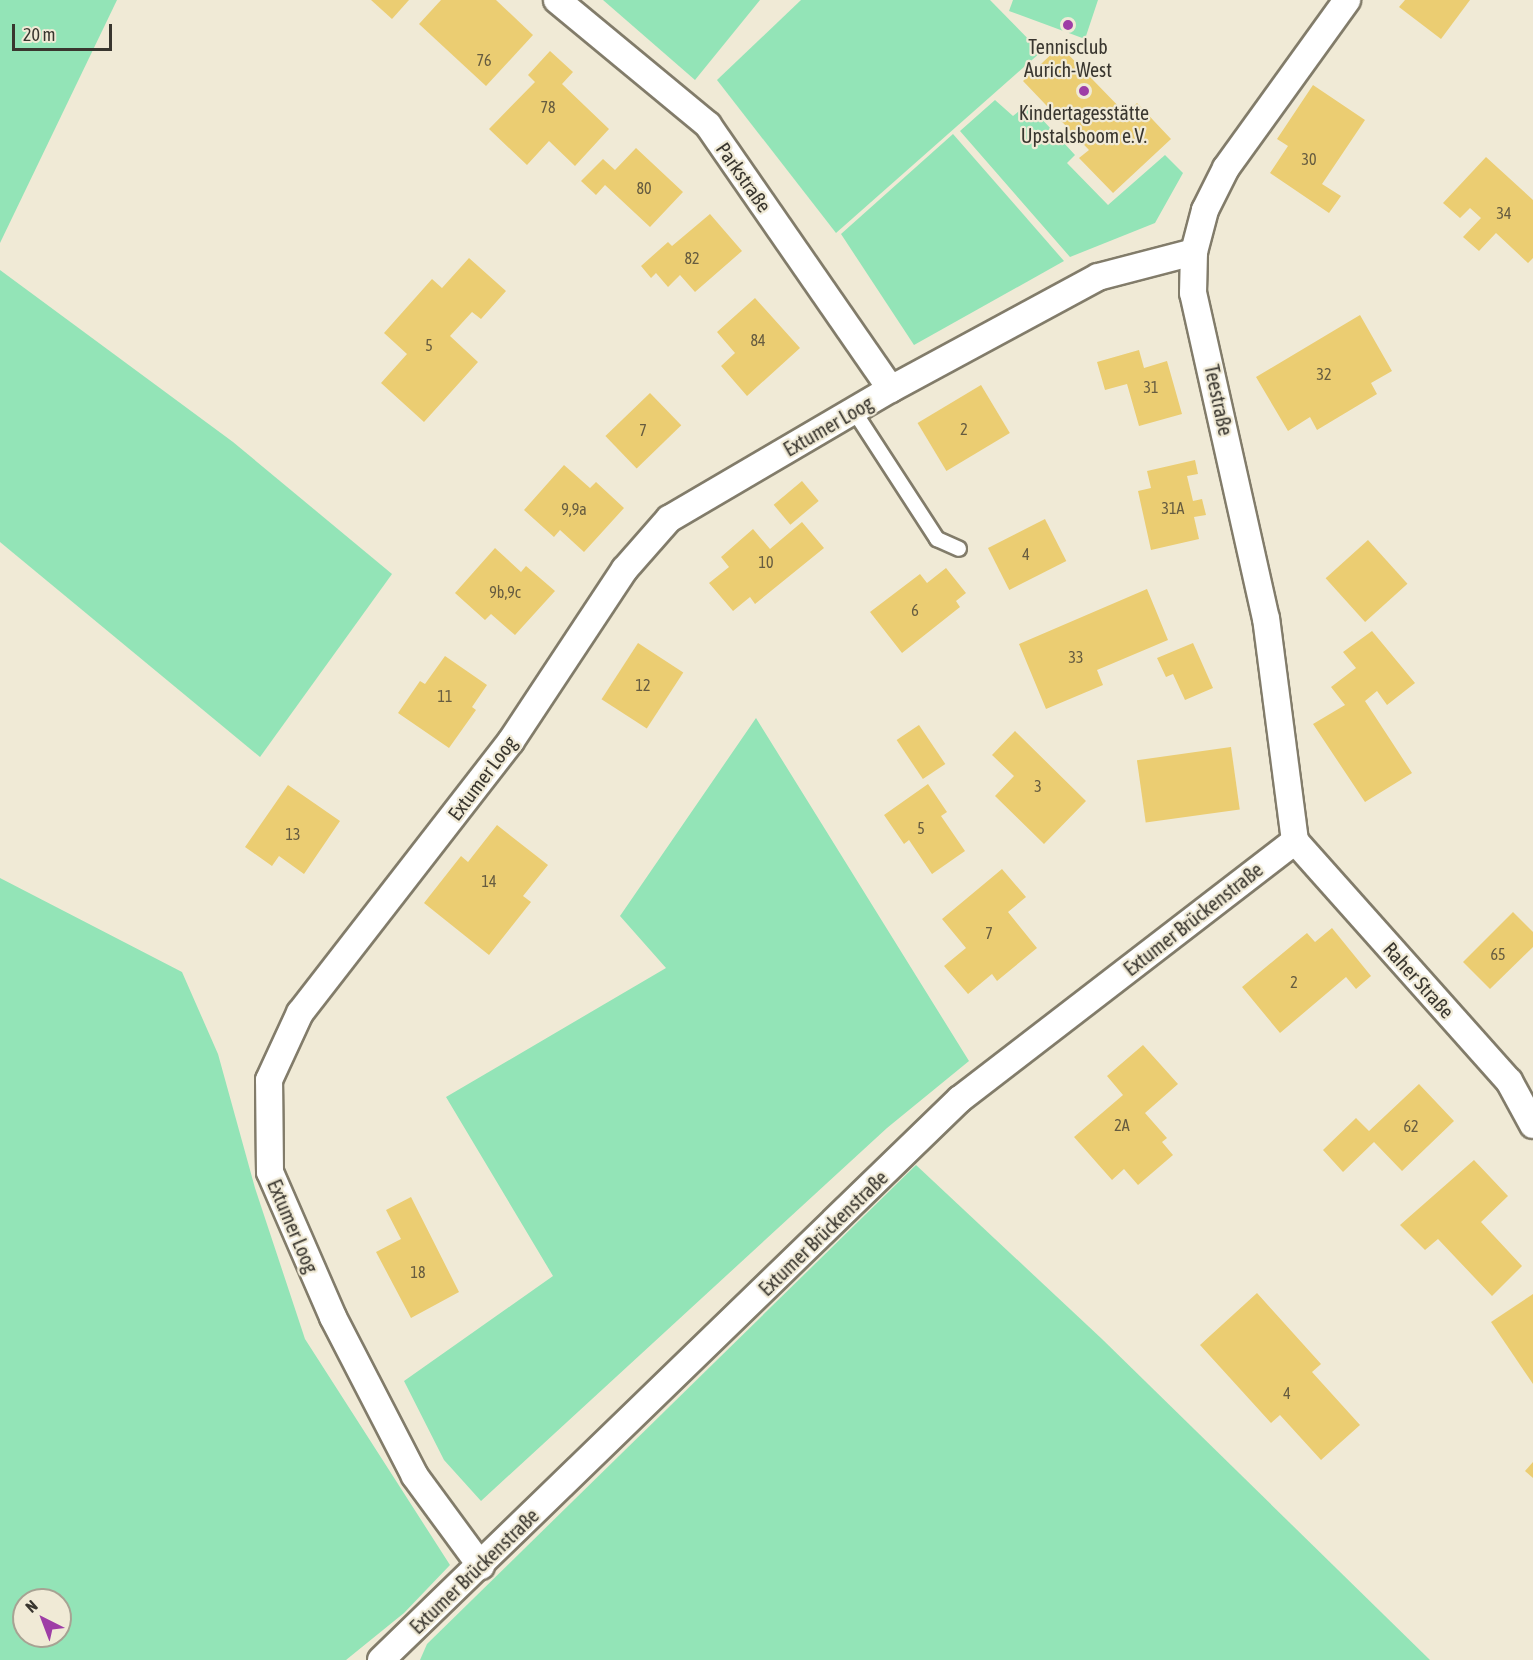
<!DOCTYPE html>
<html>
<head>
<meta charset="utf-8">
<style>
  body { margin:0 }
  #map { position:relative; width:1533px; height:1660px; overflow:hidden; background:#f0ead6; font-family:"Asap Condensed",sans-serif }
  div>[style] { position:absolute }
  .green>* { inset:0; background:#93e4b7 }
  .building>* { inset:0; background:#ebcd72; transform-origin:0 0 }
  .roads { filter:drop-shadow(2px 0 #827c6a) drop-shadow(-2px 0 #827c6a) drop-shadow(0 2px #827c6a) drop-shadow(0 -2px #827c6a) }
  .service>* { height:14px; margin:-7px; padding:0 7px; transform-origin:7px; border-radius:7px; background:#fff }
  .minor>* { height:26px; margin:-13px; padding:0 13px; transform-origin:13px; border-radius:13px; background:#fff }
  .dots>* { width:16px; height:16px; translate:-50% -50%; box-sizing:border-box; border:3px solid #f0ead6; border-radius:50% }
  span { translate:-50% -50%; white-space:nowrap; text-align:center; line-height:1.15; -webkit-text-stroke:4.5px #f0ead6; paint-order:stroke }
  .number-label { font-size:16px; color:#665c40 }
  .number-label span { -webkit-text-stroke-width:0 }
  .poi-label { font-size:20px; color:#39362f }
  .street-label { font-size:20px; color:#39362f }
  .north { position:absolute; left:12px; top:1588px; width:60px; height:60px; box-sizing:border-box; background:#f0ead6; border:2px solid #a7a293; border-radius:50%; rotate:318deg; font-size:16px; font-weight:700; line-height:24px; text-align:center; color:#39362f }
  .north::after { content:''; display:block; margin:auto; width:21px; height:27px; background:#9e3ea6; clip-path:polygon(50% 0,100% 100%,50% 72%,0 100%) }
  .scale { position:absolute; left:12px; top:24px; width:100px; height:27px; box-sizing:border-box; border:3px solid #39362f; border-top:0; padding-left:8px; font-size:18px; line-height:21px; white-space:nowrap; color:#39362f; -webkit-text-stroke:4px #f0ead6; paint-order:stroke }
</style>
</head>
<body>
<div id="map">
  <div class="green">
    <div style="clip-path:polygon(0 0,117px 0,0 243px)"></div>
    <div style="clip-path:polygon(603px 0,760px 0,695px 80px)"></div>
    <div style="clip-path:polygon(801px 0,990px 0,1041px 52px,836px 233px,717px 80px)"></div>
    <div style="clip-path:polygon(1013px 0,1098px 0,1085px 39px,1009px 11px)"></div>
    <div style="clip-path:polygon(995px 100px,1013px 116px,1028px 104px,1075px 155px,1067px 163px,1108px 205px,1165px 155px,1183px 173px,1155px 223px,1070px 257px,960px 131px)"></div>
    <div style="clip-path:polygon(953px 134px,1064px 261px,914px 345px,841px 234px)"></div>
    <div style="clip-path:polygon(0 270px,233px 442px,392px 574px,260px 757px,0 542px)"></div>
    <div style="clip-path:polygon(756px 718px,969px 1061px,887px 1128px,481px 1501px,444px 1460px,404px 1381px,553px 1276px,446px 1097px,666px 968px,620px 916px)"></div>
    <div style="clip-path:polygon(evenodd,0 878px,182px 972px,218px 1054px,255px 1188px,305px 1339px,450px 1565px,404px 1613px,346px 1660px,0 1660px,0 878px,24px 1600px,60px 1600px,60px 1636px,24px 1636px,24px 1600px)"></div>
    <div style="clip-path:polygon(916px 1165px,1102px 1339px,1430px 1660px,420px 1660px,427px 1644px)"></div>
  </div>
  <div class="building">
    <div style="clip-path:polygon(371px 0,409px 0,392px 19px)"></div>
    <div style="clip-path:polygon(441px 0,496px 0,533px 35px,486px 86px,419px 24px)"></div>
    <div style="clip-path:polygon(1405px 0,1470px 0,1441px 39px,1399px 7px)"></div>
    <div style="clip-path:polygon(1060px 46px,1126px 114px,1137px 103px,1171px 139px,1113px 193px,1079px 158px,1089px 150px,1023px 81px)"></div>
    <div style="clip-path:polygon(550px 51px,573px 72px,562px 84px,609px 129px,575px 166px,549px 141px,527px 165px,489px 129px,535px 82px,528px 75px)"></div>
    <div style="clip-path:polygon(1313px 85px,1365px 120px,1322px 184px,1341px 196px,1329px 213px,1270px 173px,1288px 146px,1277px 139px)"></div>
    <div style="clip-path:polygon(636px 148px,683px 192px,650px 227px,605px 185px,596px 195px,581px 181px,603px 159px,615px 170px)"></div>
    <div style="clip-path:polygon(1486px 157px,1533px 200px,1533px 258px,1528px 263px,1496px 233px,1479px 251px,1463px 237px,1481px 218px,1470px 208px,1460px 218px,1443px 203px)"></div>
    <div style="clip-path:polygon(710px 214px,742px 251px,695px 292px,680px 275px,668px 287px,656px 273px,651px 278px,641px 266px,668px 242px,672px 246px)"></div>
    <div style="clip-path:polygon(469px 258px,506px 291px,481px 319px,472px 312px,450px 336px,478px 362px,424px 422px,381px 383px,407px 354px,384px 333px,432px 279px,442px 288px)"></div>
    <div style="clip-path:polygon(755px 298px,800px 348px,747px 396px,721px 366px,735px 353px,717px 332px)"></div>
    <div style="clip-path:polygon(1360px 315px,1392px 371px,1371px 383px,1377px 394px,1317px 430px,1310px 417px,1288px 431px,1256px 377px)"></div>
    <div style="clip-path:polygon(1139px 350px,1144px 368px,1167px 361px,1182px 414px,1139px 426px,1127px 384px,1105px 390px,1097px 362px)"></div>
    <div style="left:981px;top:385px;width:56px;height:74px;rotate:59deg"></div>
    <div style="left:650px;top:393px;width:45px;height:62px;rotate:46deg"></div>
    <div style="clip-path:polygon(1195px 460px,1198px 474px,1187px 476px,1193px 501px,1202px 499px,1206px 515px,1194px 517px,1199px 539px,1151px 550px,1138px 491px,1151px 488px,1147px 471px)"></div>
    <div style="clip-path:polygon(564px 465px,590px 488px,596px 482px,624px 508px,584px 552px,560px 530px,554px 537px,524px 510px)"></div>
    <div style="left:802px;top:481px;width:26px;height:37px;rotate:50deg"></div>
    <div style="left:1045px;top:519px;width:47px;height:64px;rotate:63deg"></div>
    <div style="clip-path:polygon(802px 522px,824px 548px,755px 604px,750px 597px,733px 611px,709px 583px,729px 567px,721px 557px,753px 529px,770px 549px)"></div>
    <div style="left:1368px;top:540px;width:59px;height:57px;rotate:48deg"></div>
    <div style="clip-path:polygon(495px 548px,521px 572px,526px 566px,555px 591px,515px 635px,491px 614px,485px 620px,455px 593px)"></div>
    <div style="clip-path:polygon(946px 568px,966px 593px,956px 601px,960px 607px,902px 653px,870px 612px,920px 574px,927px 583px)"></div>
    <div style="clip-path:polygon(1147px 589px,1168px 640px,1097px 670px,1103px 685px,1046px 709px,1019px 644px)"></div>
    <div style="clip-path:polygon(1372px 631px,1415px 683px,1387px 705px,1377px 691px,1365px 701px,1412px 773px,1365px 802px,1313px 724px,1345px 705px,1331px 687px,1356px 668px,1343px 652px)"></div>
    <div style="left:638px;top:643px;width:54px;height:67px;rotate:33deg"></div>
    <div style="clip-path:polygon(1193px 643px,1213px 688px,1185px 700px,1173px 674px,1166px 677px,1157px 658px)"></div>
    <div style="clip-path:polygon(445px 656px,487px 685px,472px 707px,476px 710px,449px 748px,398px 713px,420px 681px,425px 684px)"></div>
    <div style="left:919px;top:725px;width:47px;height:27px;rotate:56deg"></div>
    <div style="clip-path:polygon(1015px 731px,1086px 801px,1044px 844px,995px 796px,1014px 776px,992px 755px)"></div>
    <div style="left:1231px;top:747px;width:63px;height:95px;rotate:82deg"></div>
    <div style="clip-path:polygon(928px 784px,947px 812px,941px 816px,965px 851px,932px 874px,909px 840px,904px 844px,884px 815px)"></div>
    <div style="clip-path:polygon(288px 785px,340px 821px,304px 874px,279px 856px,272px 866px,245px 847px)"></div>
    <div style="clip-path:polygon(497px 825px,548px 865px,523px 896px,531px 902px,489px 955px,424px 903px,461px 856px,468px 862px)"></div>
    <div style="clip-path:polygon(1002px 869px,1026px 897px,1008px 912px,1037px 948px,997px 981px,992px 974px,968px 994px,944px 966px,966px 948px,942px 919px)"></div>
    <div style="clip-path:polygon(1513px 912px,1533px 932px,1533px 947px,1490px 989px,1463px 962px)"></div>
    <div style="clip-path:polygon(1332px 928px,1371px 976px,1356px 989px,1346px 977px,1280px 1033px,1242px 987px,1307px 933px,1315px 942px)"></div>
    <div style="clip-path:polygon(1143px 1045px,1178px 1084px,1145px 1113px,1167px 1138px,1162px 1142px,1173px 1155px,1138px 1185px,1124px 1169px,1112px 1180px,1074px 1137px,1123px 1095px,1107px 1076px)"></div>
    <div style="clip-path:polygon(1419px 1084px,1454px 1121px,1402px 1171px,1374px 1142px,1343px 1172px,1323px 1150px,1356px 1118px,1369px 1131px)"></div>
    <div style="clip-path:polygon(1474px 1160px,1508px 1196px,1481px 1222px,1522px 1266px,1492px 1296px,1438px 1239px,1425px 1250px,1400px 1225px)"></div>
    <div style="clip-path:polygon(411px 1197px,459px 1292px,411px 1318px,376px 1252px,401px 1239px,386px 1210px)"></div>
    <div style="clip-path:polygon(1257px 1293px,1321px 1364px,1312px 1372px,1360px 1425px,1321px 1460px,1280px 1415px,1271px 1423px,1200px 1345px)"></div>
    <div style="clip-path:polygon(1533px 1294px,1533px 1384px,1491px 1322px)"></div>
    <div style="clip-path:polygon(1533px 1462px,1533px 1478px,1525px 1471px)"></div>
  </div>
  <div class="roads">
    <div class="service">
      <div style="left:854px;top:411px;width:153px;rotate:57deg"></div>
      <div style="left:937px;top:539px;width:24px;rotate:24deg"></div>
    </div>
    <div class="minor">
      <div style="left:557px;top:0;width:196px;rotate:39.6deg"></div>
      <div style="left:708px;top:125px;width:321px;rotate:55.3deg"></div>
      <div style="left:1295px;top:841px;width:224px;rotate:-97.4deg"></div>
      <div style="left:1266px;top:619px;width:334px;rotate:-102.6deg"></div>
      <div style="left:1193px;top:293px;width:41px;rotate:-88.6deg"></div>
      <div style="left:1194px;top:252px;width:43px;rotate:-75.3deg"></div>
      <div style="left:1205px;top:210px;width:47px;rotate:-63.4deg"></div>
      <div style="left:1226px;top:168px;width:207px;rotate:-54.2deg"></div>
      <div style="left:1295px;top:841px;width:322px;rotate:48.3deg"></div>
      <div style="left:1509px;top:1081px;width:50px;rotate:61.4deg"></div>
      <div style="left:481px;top:1566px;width:112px;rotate:-126.3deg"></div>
      <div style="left:415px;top:1476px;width:179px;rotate:-117.3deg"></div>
      <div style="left:333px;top:1317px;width:158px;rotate:-113.5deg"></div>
      <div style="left:270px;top:1172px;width:92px;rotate:-90.6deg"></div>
      <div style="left:269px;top:1080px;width:74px;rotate:-65.2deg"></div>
      <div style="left:300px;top:1013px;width:344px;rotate:-52.2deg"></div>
      <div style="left:511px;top:741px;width:206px;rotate:-56.5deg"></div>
      <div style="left:625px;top:569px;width:67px;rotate:-48.7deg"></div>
      <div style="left:669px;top:519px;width:257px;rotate:-30.4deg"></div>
      <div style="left:891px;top:389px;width:235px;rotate:-28.4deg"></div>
      <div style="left:1098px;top:277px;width:99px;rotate:-14.6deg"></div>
      <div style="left:381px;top:1660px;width:806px;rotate:-44.1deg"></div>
      <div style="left:960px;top:1099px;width:423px;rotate:-37.6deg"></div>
    </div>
  </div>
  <div class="dots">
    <div style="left:1068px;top:25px;background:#9e3ea6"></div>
    <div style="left:1084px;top:91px;background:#9e3ea6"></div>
  </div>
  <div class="number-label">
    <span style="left:484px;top:60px">76</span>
    <span style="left:548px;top:107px">78</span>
    <span style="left:1309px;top:159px">30</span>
    <span style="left:644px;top:188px">80</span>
    <span style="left:1504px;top:213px">34</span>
    <span style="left:692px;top:258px">82</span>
    <span style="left:758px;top:340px">84</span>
    <span style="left:429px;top:345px">5</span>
    <span style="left:1324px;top:374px">32</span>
    <span style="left:1151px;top:387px">31</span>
    <span style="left:964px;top:429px">2</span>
    <span style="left:643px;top:430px">7</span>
    <span style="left:1173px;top:508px">31A</span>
    <span style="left:574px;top:509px">9,9a</span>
    <span style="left:1026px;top:554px">4</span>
    <span style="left:766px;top:562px">10</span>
    <span style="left:505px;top:592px">9b,9c</span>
    <span style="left:915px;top:610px">6</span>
    <span style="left:1076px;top:657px">33</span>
    <span style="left:643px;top:685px">12</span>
    <span style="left:445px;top:696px">11</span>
    <span style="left:1038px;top:786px">3</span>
    <span style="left:921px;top:828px">5</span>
    <span style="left:293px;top:834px">13</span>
    <span style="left:489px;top:881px">14</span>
    <span style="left:989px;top:933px">7</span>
    <span style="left:1498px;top:954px">65</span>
    <span style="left:1294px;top:982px">2</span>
    <span style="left:1122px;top:1125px">2A</span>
    <span style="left:1411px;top:1126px">62</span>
    <span style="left:418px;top:1272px">18</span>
    <span style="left:1287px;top:1393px">4</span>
  </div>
  <div class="poi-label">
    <span style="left:1068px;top:58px">Tennisclub<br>Aurich-West</span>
    <span style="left:1084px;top:124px">Kindertagesstätte<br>Upstalsboom e.V.</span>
  </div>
  <div class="street-label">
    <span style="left:744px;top:177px;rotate:55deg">Parkstraße</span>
    <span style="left:1219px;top:400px;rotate:78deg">Teestraße</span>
    <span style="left:828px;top:426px;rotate:-30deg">Extumer Loog</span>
    <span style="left:482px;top:778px;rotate:-53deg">Extumer Loog</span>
    <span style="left:1193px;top:919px;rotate:-38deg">Extumer Brückenstraße</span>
    <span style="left:1419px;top:980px;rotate:48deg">Raher Straße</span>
    <span style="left:293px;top:1226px;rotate:67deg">Extumer Loog</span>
    <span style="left:823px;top:1233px;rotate:-44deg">Extumer Brückenstraße</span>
    <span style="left:474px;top:1571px;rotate:-44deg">Extumer Brückenstraße</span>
  </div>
  <div class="north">N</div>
  <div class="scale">20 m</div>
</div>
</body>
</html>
